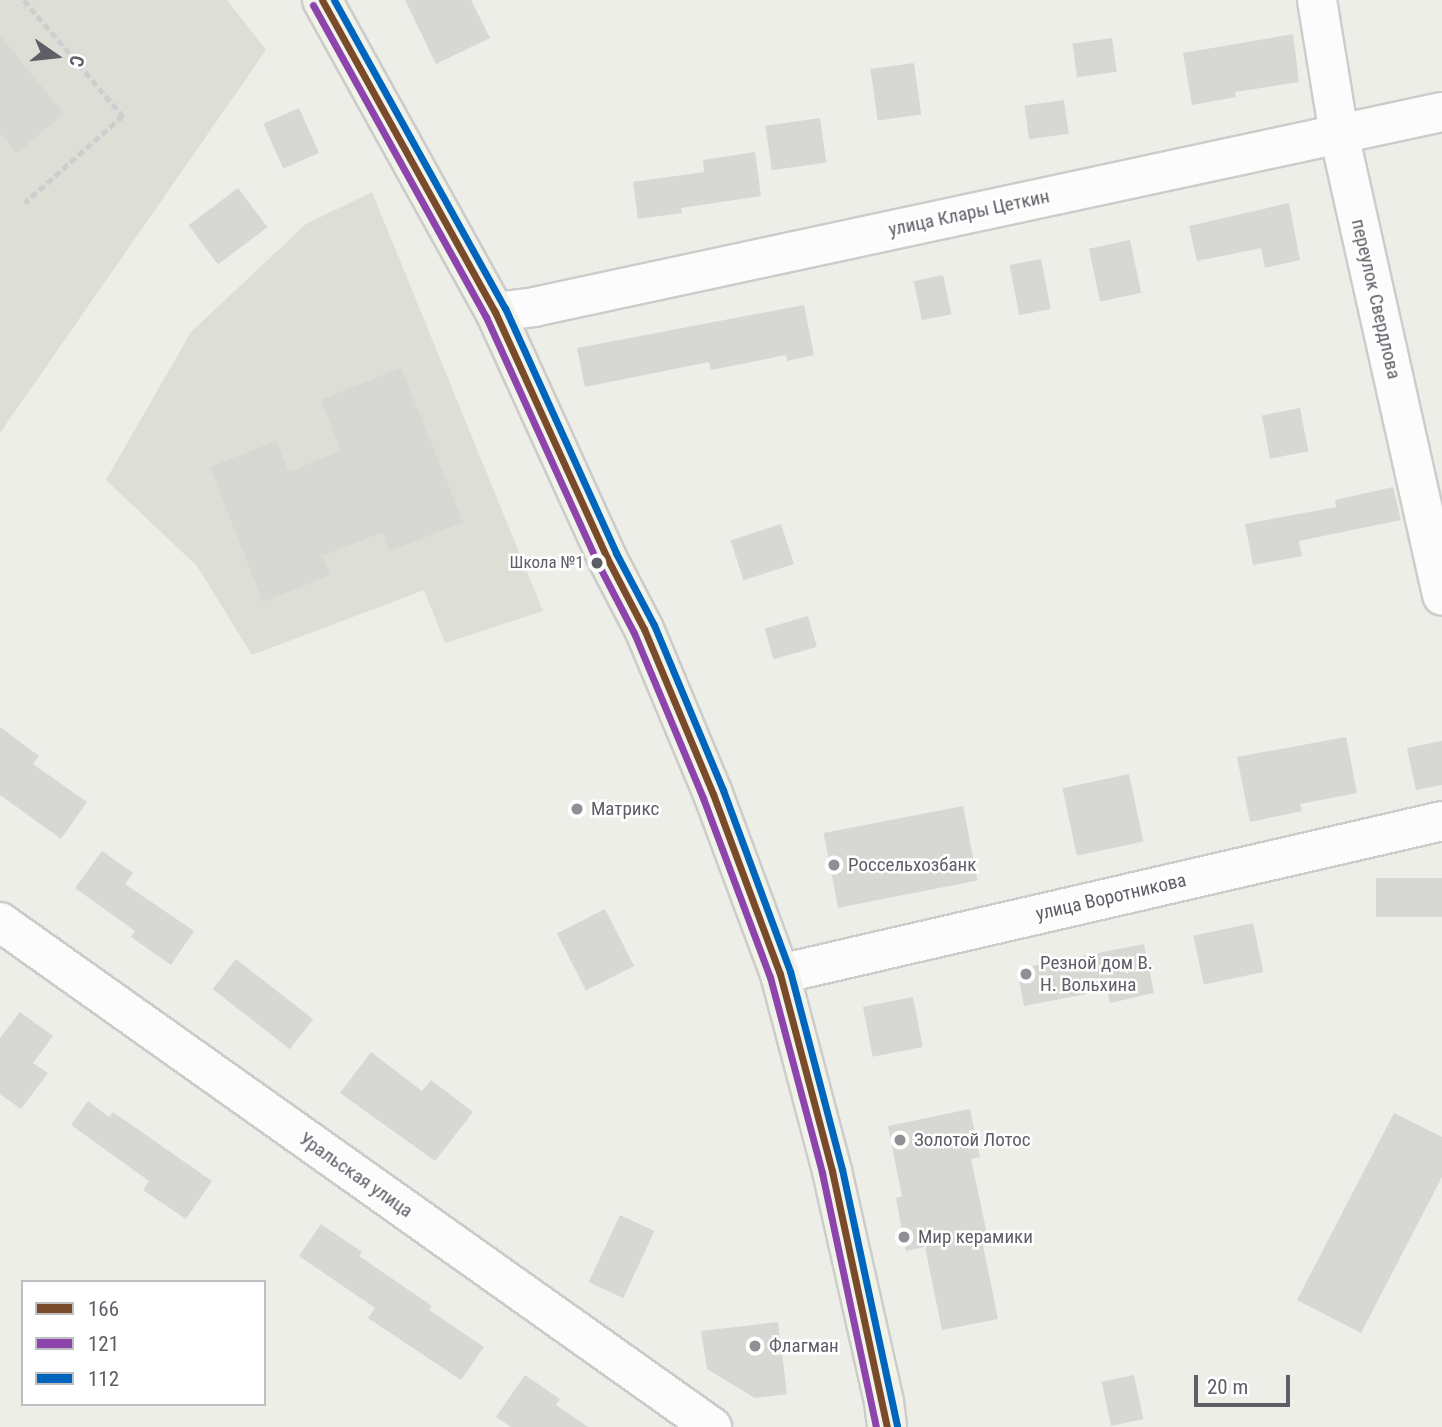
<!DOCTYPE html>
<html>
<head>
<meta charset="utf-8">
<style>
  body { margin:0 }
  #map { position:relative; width:1442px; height:1427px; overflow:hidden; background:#edeee8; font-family:"Roboto Condensed",sans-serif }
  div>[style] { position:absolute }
  .education>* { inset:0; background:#ddded6 }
  .building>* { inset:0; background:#d7d7d3; transform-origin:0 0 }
  .path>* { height:4.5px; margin-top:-2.25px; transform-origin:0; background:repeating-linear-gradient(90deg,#cbd0cf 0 7px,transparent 0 10.5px) }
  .roads { filter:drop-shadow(2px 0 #cccccb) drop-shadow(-2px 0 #cccccb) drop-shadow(0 2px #cccccb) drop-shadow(0 -2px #cccccb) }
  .minor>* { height:38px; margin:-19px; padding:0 19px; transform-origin:19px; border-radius:19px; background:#fcfcfc }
  .major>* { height:38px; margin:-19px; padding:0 19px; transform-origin:19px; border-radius:19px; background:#f1f3e9 }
  .bus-1>* { height:7px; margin:-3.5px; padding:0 3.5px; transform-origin:3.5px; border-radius:3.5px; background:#7a4b2a }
  .bus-2>* { height:7px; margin:-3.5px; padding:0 3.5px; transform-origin:3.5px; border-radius:3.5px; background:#8e44ad }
  .bus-3>* { height:7px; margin:-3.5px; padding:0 3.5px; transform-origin:3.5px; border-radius:3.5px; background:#0065bd }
  .dots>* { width:19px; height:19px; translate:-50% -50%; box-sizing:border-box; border:4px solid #fff; border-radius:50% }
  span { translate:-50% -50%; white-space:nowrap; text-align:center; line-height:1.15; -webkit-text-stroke:5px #fff; paint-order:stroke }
  .bus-label { font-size:17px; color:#5d5e66 }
  .right { translate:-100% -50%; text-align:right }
  .street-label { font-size:19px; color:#5d5e66 }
  .poi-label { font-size:19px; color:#5d5e66 }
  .left { translate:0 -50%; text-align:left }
  .legend { position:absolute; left:21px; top:1280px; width:245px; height:126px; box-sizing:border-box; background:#fff; border:2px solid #bebfc2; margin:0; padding:9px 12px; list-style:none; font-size:21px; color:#5d5e66 }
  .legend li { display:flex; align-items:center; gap:14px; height:35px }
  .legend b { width:35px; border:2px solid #bebfc2 }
  .north { position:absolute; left:21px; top:21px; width:70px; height:70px; -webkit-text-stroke:5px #fff; paint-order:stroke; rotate:104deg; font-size:19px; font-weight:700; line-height:28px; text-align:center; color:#5d5e66 }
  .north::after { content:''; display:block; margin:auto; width:24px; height:32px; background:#5d5e66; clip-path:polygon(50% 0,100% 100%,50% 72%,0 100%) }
  .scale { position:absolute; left:1194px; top:1375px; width:96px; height:32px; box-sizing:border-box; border:4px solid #5d5e66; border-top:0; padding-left:9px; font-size:21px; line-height:24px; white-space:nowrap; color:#5d5e66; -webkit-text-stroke:5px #fff; paint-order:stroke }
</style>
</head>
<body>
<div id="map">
  <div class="education">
    <div style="clip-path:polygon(0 0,227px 0,266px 50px,0 433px)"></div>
    <div style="clip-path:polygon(372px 192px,543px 611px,445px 643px,424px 590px,252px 655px,197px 566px,106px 480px,191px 332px,306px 224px)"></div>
  </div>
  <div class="building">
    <div style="clip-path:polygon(405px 0,471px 0,490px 38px,436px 64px)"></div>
    <div style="clip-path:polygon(1293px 34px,1299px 82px,1235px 92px,1236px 97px,1192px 105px,1183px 53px)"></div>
    <div style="clip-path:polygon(0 35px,64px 114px,17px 153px,0 133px)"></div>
    <div style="left:1112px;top:38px;width:34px;height:40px;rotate:82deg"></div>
    <div style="left:914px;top:63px;width:52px;height:44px;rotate:82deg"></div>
    <div style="left:1064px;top:100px;width:34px;height:40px;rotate:82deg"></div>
    <div style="left:299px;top:108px;width:49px;height:39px;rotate:66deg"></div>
    <div style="left:820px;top:118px;width:45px;height:55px;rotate:82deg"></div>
    <div style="clip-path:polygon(755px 152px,761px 196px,681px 208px,682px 213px,638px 219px,633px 182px,704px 172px,703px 160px)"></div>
    <div style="left:238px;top:188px;width:49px;height:62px;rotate:53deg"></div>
    <div style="clip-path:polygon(1289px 203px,1300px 260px,1265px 268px,1261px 248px,1197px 261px,1189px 226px)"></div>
    <div style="left:1130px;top:240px;width:54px;height:42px;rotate:78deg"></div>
    <div style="left:1041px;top:259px;width:51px;height:32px;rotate:79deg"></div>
    <div style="left:943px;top:275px;width:40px;height:30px;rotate:78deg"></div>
    <div style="clip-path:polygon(804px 305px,814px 355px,787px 361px,786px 355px,711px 370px,709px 362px,585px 387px,577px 348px)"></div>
    <div style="clip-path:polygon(401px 368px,463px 522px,390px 551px,383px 532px,322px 556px,330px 575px,263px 602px,210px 467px,276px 441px,289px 472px,341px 451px,321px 400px)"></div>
    <div style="left:1300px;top:408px;width:44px;height:39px;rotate:79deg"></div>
    <div style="clip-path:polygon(1393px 487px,1401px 520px,1299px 541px,1302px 556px,1253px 565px,1245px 524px,1336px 507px,1335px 500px)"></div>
    <div style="left:781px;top:524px;width:42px;height:53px;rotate:72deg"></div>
    <div style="left:808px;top:616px;width:32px;height:45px;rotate:74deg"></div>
    <div style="clip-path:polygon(0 727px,39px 756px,33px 764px,87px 802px,61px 839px,0 795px)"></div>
    <div style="clip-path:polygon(1346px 737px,1357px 793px,1300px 804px,1302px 811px,1250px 822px,1237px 757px)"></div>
    <div style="clip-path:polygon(1442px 741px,1442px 785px,1416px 790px,1407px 748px)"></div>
    <div style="left:1129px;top:774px;width:69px;height:68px;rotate:78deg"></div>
    <div style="left:963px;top:806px;width:76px;height:142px;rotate:79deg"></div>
    <div style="clip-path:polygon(102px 851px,133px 873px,125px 884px,194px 931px,171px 965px,131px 937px,135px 931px,75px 888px)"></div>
    <div style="left:1442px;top:878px;width:39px;height:66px;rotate:90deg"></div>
    <div style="left:605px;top:909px;width:64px;height:54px;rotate:63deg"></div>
    <div style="left:1253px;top:923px;width:50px;height:61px;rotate:78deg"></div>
    <div style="clip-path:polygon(1144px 944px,1154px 993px,1110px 1003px,1107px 990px,1024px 1006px,1017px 969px)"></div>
    <div style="left:236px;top:959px;width:98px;height:38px;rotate:38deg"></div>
    <div style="left:913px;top:997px;width:51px;height:51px;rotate:79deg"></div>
    <div style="clip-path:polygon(20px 1012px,53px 1036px,33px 1063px,48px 1073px,21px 1109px,0 1094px,0 1038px)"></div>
    <div style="clip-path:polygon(371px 1052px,422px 1091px,431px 1080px,473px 1112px,435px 1161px,340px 1093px)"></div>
    <div style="clip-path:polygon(88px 1101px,109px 1117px,113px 1112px,212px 1181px,186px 1219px,143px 1190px,149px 1181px,71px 1125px)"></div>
    <div style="clip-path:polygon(970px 1109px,980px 1157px,971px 1159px,987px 1234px,981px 1236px,998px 1319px,942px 1330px,925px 1247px,906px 1251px,896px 1198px,902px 1196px,888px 1126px)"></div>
    <div style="clip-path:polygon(1394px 1113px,1442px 1137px,1442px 1177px,1361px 1333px,1297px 1300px)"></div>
    <div style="left:620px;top:1215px;width:38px;height:74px;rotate:25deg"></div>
    <div style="clip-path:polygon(321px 1224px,362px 1252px,359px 1256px,432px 1306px,429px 1310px,484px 1347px,461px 1380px,368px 1318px,375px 1308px,299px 1256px)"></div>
    <div style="clip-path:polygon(778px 1322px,787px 1394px,755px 1398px,707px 1369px,701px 1331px)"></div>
    <div style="clip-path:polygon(525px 1375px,560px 1399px,556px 1405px,588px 1427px,511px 1427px,496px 1417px)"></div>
    <div style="left:1134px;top:1375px;width:45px;height:33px;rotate:78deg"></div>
  </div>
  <div class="path">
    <div style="left:24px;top:0;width:153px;rotate:49.5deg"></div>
    <div style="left:123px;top:116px;width:131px;rotate:138.4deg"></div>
  </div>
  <div class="roads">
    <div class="minor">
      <div style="left:1317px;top:0;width:136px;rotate:80.7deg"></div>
      <div style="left:1339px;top:134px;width:473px;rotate:77.4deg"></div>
      <div style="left:495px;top:312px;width:39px;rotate:-7deg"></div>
      <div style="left:534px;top:307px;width:929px;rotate:-12.12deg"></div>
      <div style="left:0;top:922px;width:873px;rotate:35.35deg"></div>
      <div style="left:780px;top:974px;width:679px;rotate:-13.01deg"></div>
    </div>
    <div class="major">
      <div style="left:322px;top:0;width:357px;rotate:61deg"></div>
      <div style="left:495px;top:312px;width:270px;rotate:65.5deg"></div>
      <div style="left:607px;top:558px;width:80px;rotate:62.5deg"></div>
      <div style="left:644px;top:629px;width:179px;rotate:67.3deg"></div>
      <div style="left:713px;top:794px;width:192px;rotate:69.6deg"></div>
      <div style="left:780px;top:974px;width:204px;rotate:75.2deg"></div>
      <div style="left:832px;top:1171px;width:237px;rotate:77.3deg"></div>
      <div style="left:884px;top:1402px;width:25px;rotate:83deg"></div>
    </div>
  </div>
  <div class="bus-1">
    <div style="left:322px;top:0;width:357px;rotate:61deg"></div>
    <div style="left:495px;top:312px;width:270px;rotate:65.5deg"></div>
    <div style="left:607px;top:558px;width:80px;rotate:62.5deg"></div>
    <div style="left:644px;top:629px;width:179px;rotate:67.3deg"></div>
    <div style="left:713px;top:794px;width:192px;rotate:69.6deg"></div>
    <div style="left:780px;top:974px;width:204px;rotate:75.2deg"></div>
    <div style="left:832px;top:1171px;width:262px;rotate:77.9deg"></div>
  </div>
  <div class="bus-2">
    <div style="left:313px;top:5px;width:357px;rotate:61deg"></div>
    <div style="left:486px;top:317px;width:269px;rotate:65.6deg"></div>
    <div style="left:597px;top:562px;width:80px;rotate:62.5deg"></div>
    <div style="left:634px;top:633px;width:179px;rotate:67.3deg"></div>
    <div style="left:703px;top:798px;width:191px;rotate:69.5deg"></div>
    <div style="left:770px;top:977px;width:203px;rotate:75.1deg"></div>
    <div style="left:822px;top:1173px;width:260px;rotate:78deg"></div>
  </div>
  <div class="bus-3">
    <div style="left:334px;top:0;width:352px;rotate:61deg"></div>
    <div style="left:505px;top:308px;width:269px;rotate:65.6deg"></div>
    <div style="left:616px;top:553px;width:81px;rotate:62.2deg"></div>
    <div style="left:654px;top:625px;width:179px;rotate:67.3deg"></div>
    <div style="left:723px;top:790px;width:193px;rotate:69.7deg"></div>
    <div style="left:790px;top:971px;width:205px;rotate:75.3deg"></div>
    <div style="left:842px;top:1169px;width:263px;rotate:77.9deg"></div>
  </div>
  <div class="dots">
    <div style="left:597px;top:563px;background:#5d5e66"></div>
    <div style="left:577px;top:809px;background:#8f9094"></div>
    <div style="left:834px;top:865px;background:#8f9094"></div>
    <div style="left:1026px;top:974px;background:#8f9094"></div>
    <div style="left:900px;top:1140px;background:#8f9094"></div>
    <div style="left:904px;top:1237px;background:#8f9094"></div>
    <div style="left:755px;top:1346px;background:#8f9094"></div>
  </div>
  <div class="bus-label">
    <span class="right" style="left:584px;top:563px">Школа №1</span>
  </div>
  <div class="street-label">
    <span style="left:969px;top:213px;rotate:-12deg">улица Клары Цеткин</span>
    <span style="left:1376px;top:299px;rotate:77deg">переулок Свердлова</span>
    <span style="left:1111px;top:897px;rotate:-13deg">улица Воротникова</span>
    <span style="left:356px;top:1175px;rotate:35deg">Уральская улица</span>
  </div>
  <div class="poi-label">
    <span class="left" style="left:591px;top:809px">Матрикс</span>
    <span class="left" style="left:848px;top:865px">Россельхозбанк</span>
    <span class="left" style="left:1040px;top:974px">Резной дом В.<br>Н. Вольхина</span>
    <span class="left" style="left:914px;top:1140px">Золотой Лотос</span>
    <span class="left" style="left:918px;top:1237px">Мир керамики</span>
    <span class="left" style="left:769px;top:1346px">Флагман</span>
  </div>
  <ul class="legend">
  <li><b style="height:9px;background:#7a4b2a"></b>166</li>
  <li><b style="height:9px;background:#8e44ad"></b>121</li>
  <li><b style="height:9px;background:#0065bd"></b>112</li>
  </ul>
  <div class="north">С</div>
  <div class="scale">20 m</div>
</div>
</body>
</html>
